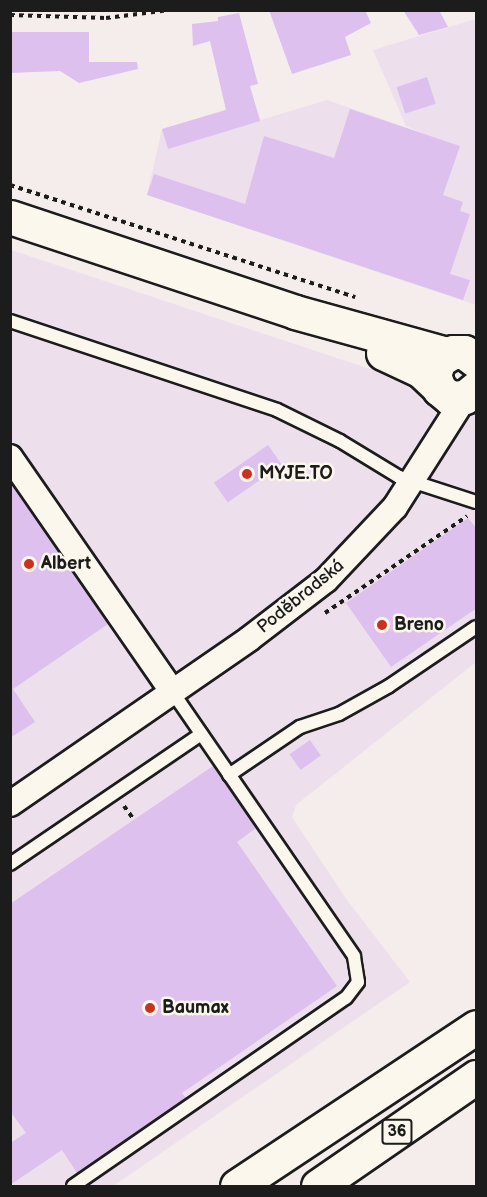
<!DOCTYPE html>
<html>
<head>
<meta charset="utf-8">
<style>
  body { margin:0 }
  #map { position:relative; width:487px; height:1197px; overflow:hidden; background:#f5ecec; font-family:"Balsamiq Sans",sans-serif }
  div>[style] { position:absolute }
  .built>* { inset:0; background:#eedfed }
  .building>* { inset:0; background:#ddc0ee; transform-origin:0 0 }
  .path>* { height:4px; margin-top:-2px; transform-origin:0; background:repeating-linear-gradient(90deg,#1c1c1c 0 4.5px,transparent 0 9px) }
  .roads { filter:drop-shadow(2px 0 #1c1c1c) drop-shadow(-2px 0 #1c1c1c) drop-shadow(0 2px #1c1c1c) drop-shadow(0 -2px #1c1c1c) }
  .lane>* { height:12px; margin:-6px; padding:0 6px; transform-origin:6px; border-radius:6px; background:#fbf7ec }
  .street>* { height:24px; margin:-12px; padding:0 12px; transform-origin:12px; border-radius:12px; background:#fbf7ec }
  .secondary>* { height:33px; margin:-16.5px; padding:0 16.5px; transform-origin:16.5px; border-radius:16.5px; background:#fbf7ec }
  .primary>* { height:33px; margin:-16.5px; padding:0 16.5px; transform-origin:16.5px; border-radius:16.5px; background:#fbf7ec }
  .dots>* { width:16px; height:16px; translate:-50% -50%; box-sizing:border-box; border:3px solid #fbf7ec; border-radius:50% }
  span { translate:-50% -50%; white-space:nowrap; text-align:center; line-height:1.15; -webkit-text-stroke:5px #fbf7ec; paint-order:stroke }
  .shield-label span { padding:2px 4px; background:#fbf7ec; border:2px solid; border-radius:4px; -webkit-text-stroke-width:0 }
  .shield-label { font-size:16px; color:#1c1c1c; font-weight:700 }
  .poi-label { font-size:18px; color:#1c1c1c; font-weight:700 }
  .left { translate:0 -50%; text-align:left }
  .street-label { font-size:18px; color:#1c1c1c }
  .frame { position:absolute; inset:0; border:12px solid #1c1c1c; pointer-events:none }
</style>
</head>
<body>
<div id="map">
  <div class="built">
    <div style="clip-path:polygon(476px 19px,476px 305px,147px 195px,162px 129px,254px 101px,261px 120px,327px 100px,425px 134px,406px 126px,373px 50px)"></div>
    <div style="clip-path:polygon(11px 250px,476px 404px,476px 662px,296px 805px,292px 817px,347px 900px,410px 982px,113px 1186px,11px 1186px)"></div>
  </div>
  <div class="building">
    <div style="clip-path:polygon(269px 10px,365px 10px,371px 23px,345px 37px,351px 55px,292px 74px)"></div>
    <div style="clip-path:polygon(403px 10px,439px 10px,448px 27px,419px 35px)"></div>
    <div style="clip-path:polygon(239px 13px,258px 84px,250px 86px,260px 121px,168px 149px,162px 129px,226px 110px,210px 41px,193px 46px,192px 24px,218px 21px,218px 17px)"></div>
    <div style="clip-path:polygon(10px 32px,89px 32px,89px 62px,137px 62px,138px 69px,79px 83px,60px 71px,10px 73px)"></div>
    <div style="left:427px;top:77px;width:28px;height:32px;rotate:72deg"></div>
    <div style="clip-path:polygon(350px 109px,460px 146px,443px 195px,463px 202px,460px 211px,470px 214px,450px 274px,470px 280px,463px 300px,147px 195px,154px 174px,245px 204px,264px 136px,334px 158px)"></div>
    <div style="left:268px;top:445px;width:24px;height:66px;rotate:55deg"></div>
    <div style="clip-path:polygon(10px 483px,108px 624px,13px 689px,35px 722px,10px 738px)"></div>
    <div style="clip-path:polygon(468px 518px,477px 529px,477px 608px,391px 667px,346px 603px)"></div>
    <div style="left:310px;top:740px;width:19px;height:25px;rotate:55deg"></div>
    <div style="clip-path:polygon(213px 766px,256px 828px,237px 842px,337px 986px,182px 1093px,186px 1098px,77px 1173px,62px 1150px,10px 1185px,10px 1143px,26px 1133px,10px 1111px,10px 904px)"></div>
  </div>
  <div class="path">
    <div style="left:10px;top:15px;width:96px;rotate:1.8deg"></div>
    <div style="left:106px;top:18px;width:64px;rotate:-7.1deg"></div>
    <div style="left:10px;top:185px;width:363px;rotate:18deg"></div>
    <div style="left:325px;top:613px;width:172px;rotate:-34.3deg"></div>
    <div style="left:124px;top:806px;width:17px;rotate:54deg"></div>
  </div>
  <div class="roads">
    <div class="lane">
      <div style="left:10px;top:321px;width:281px;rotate:18.4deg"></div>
      <div style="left:277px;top:410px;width:70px;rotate:26.2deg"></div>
      <div style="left:340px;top:441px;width:69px;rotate:31.4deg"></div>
      <div style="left:399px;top:477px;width:81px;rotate:18deg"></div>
      <div style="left:229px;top:775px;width:86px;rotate:-34.1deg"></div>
      <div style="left:300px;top:727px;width:41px;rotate:-18.4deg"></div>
      <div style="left:339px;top:714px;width:57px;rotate:-29.2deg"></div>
      <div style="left:389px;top:686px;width:105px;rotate:-34.1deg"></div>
      <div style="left:10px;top:864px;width:231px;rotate:-34.2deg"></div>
      <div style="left:73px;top:1186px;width:331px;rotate:-34.6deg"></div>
      <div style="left:346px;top:998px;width:20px;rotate:-53deg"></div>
      <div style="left:358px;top:982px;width:26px;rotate:-99deg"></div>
      <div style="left:354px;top:956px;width:321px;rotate:-124.5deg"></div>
    </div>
    <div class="street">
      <div style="left:10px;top:457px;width:285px;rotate:55.3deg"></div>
      <div style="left:10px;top:804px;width:290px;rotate:-34.6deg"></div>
      <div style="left:249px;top:639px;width:97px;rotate:-37.5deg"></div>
      <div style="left:326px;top:580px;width:100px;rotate:-46.6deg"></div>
      <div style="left:395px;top:507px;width:130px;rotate:-57.5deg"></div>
    </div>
    <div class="secondary">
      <div style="left:10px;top:217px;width:300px;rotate:18.4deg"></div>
      <div style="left:295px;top:312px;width:157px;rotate:15.5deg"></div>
      <div style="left:383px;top:353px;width:42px;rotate:25.3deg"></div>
      <div style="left:421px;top:371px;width:21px;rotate:43deg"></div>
      <div style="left:476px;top:361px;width:15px;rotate:-143deg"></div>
      <div style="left:464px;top:352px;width:11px;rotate:180deg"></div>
      <div style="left:453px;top:352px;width:16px;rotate:150deg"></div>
      <div style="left:439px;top:360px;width:16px;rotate:108deg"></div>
      <div style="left:434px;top:375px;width:15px;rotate:70deg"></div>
      <div style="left:439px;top:389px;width:14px;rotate:39deg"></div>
      <div style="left:450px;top:398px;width:15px;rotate:-4deg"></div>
      <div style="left:465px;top:397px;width:14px;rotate:-39deg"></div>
    </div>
    <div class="primary">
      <div style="left:237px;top:1186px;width:287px;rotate:-33.6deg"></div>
      <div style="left:318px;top:1186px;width:192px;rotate:-34.6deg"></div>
    </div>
  </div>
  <div class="dots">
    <div style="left:247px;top:474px;background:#c8321e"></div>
    <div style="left:29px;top:564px;background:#c8321e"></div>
    <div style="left:382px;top:625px;background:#c8321e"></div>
    <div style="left:150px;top:1008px;background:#c8321e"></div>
  </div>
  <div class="shield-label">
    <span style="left:397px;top:1132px">36</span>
  </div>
  <div class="poi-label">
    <span class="left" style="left:259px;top:474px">MYJE.TO</span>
    <span class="left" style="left:41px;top:564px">Albert</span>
    <span class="left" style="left:394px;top:625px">Breno</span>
    <span class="left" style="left:162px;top:1008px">Baumax</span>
  </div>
  <div class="street-label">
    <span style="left:301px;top:597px;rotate:-39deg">Poděbradská</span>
  </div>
  <div class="frame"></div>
</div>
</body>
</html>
